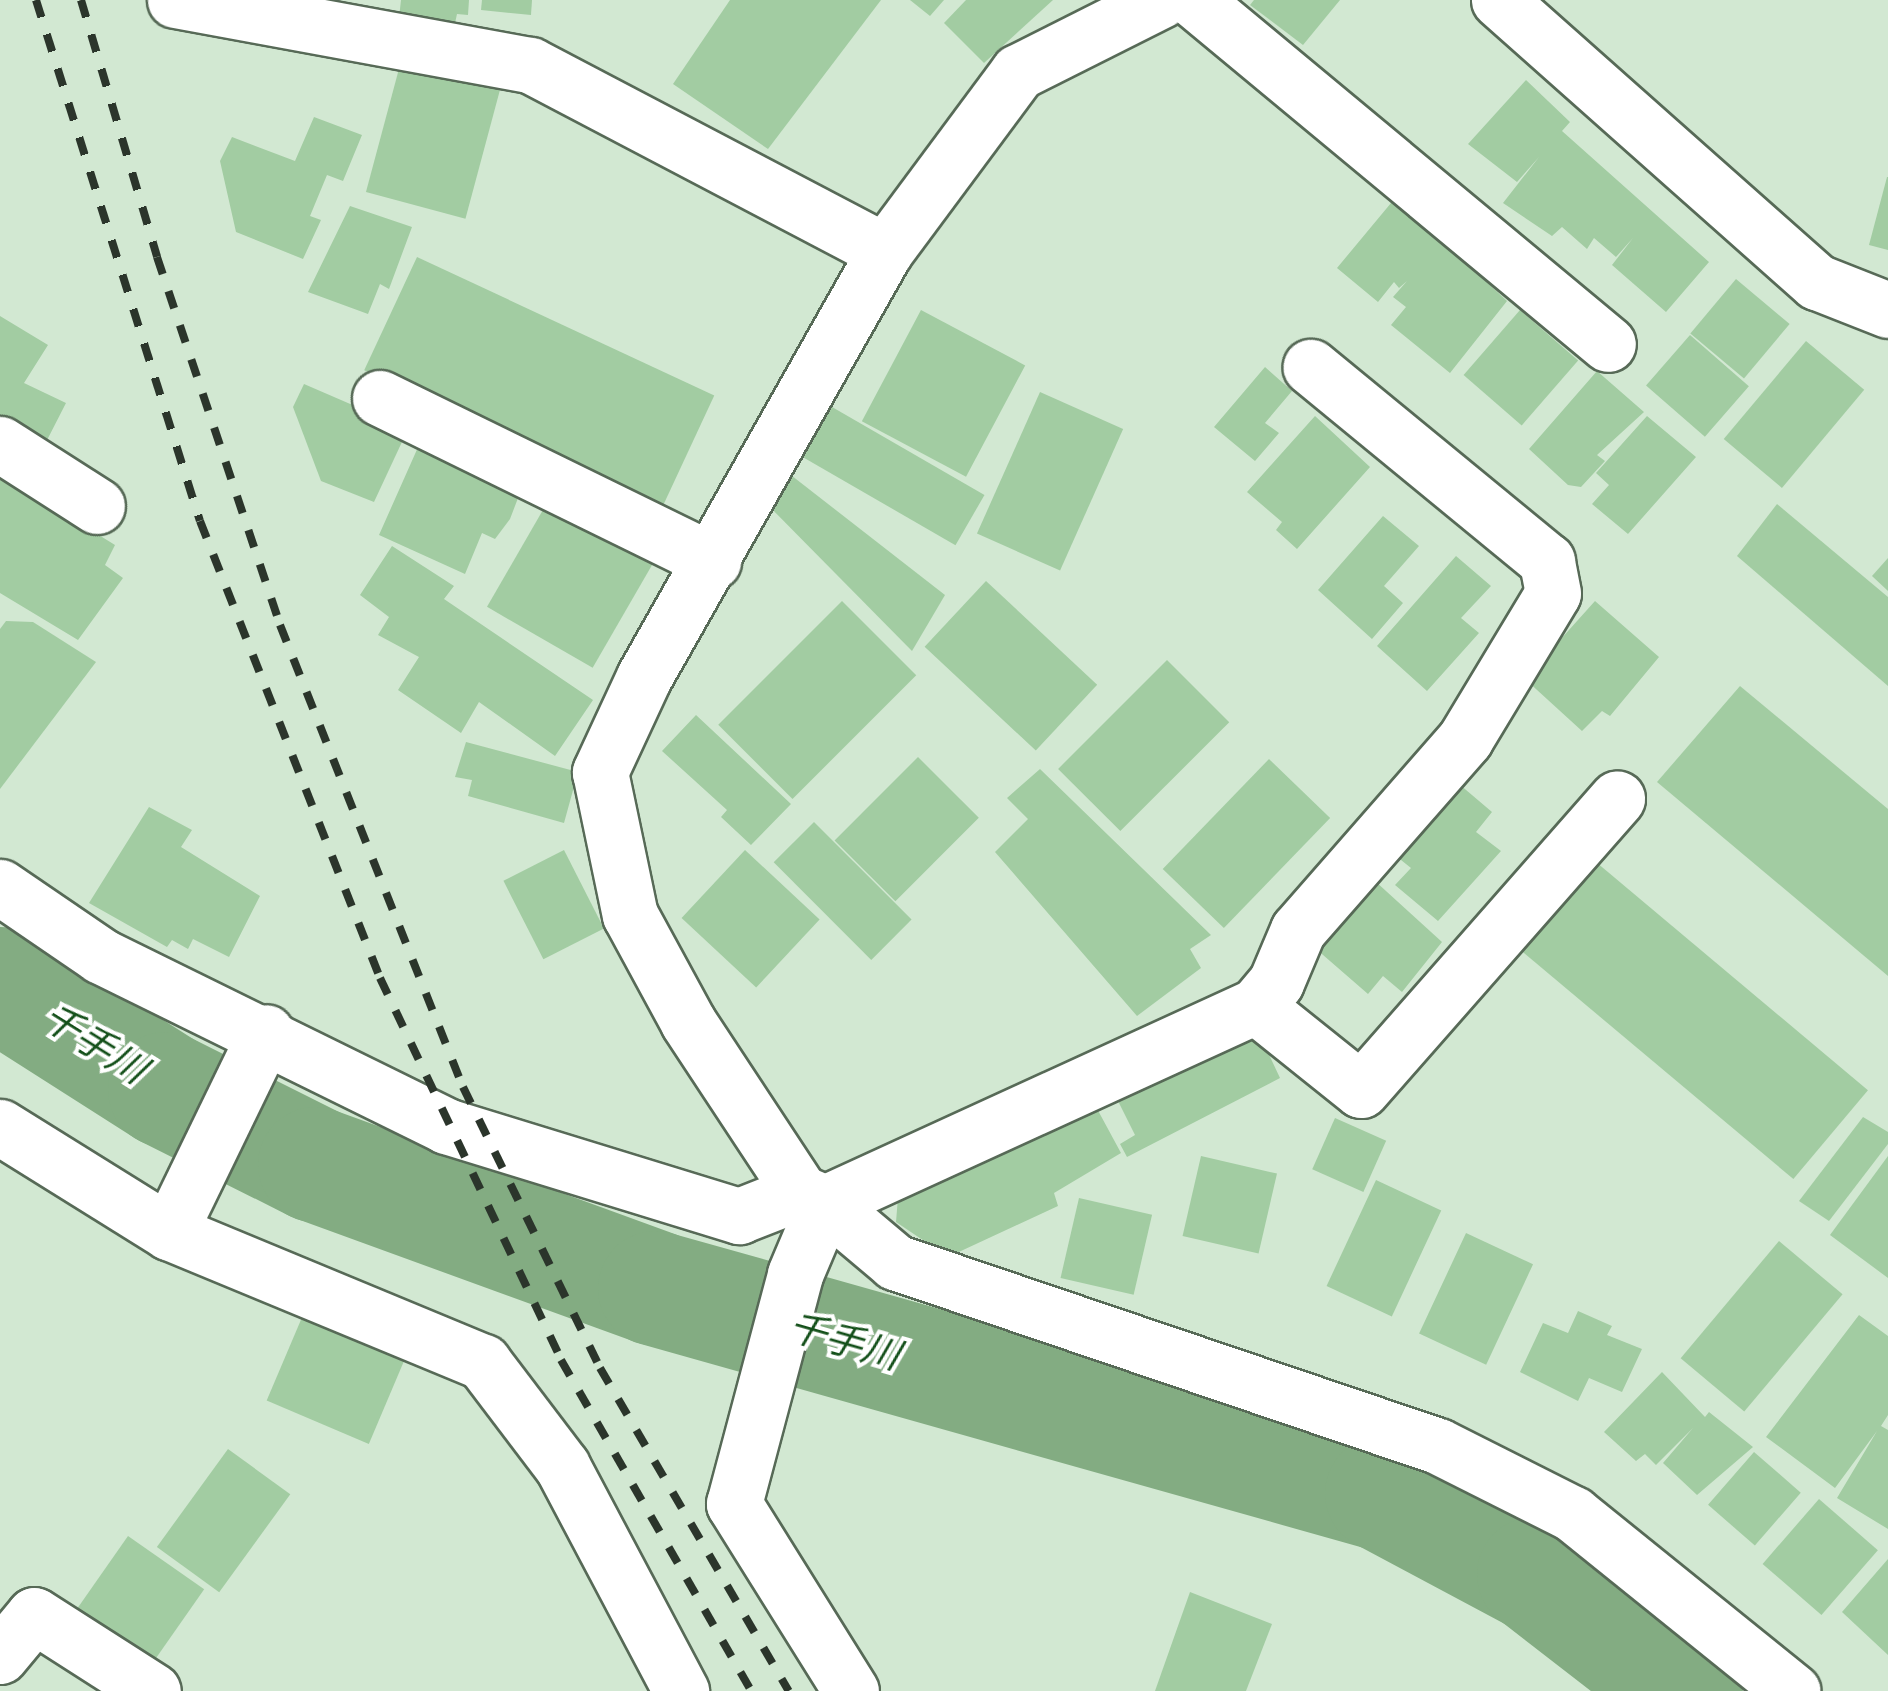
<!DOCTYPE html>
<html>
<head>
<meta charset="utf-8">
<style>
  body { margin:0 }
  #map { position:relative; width:1888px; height:1691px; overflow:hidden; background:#d2e8d2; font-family:Helvetica,"Noto Sans JP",sans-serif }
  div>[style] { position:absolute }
  .river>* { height:115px; margin:-57.5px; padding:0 57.5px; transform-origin:57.5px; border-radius:57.5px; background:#83ac82 }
  .building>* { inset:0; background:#a2cca2; transform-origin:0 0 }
  .roads { filter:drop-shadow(2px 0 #576a57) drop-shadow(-2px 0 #576a57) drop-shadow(0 2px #576a57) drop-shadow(0 -2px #576a57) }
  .minor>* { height:55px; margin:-27.5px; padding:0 27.5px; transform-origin:27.5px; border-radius:27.5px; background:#fff }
  .rail>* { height:8px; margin-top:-4px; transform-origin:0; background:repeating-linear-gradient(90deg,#2b352b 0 18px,transparent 0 36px) }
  span { translate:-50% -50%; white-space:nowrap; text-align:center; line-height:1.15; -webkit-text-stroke:8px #fff; paint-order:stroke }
  .water-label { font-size:38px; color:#14501a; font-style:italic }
</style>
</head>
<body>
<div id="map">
  <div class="river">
    <div style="left:0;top:984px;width:196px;rotate:32.5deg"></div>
    <div style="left:165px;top:1089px;width:168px;rotate:26.6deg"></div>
    <div style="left:315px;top:1164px;width:362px;rotate:20deg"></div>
    <div style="left:655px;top:1288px;width:755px;rotate:15.75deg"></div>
    <div style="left:1382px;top:1493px;width:172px;rotate:28.1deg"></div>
    <div style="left:1534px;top:1574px;width:191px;rotate:37.8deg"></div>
  </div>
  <div class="building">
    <div style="clip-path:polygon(401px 0,469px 0,468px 15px,457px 14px,452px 37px,398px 27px)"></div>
    <div style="clip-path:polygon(482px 0,532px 0,531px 15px,481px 10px)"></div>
    <div style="clip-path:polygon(730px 0,881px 0,768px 149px,673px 84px)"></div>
    <div style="clip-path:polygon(910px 0,944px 0,930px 16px)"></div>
    <div style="clip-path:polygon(966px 0,1053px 0,984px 63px,944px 23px)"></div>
    <div style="clip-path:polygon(1254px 0,1340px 0,1303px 45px,1250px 5px)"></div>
    <div style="left:404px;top:50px;width:103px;height:147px;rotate:15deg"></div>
    <div style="clip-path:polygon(1526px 80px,1570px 122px,1562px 131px,1709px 262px,1666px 312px,1612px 265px,1633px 238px,1616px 257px,1594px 238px,1587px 249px,1562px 227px,1552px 236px,1503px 203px,1539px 157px,1517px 182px,1468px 144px)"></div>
    <div style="clip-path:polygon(314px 117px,362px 135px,343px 181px,327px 175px,310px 216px,321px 220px,303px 259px,236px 232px,220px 161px,232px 137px,295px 161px)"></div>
    <div style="clip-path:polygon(1887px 177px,1888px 177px,1888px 250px,1869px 245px)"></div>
    <div style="clip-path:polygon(1396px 197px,1507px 301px,1450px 373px,1391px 325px,1406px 307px,1393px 297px,1407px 281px,1399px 288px,1394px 282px,1378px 302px,1337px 268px)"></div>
    <div style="clip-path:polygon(350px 206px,412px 227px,389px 289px,380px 284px,368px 314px,308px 292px)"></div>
    <div style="left:417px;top:257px;width:328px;height:125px;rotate:25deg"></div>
    <div style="left:1736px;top:279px;width:70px;height:71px;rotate:40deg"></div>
    <div style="left:921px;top:310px;width:118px;height:126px;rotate:28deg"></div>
    <div style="left:1520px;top:310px;width:77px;height:86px;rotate:41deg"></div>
    <div style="clip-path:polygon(0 316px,48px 345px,24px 383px,66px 403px,44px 446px,0 417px)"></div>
    <div style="left:1690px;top:335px;width:78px;height:67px;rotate:41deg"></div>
    <div style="left:1806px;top:341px;width:76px;height:128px;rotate:40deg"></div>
    <div style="clip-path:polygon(1265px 367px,1292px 391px,1265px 423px,1279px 433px,1255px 461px,1214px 427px)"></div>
    <div style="clip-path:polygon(1597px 371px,1644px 412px,1597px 455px,1605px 461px,1581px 487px,1568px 485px,1529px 449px)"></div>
    <div style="clip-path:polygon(304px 384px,408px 429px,374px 502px,321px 481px,293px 407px)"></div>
    <div style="left:1040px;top:392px;width:91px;height:155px;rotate:24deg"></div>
    <div style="left:813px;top:396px;width:198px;height:58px;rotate:30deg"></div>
    <div style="clip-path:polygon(1315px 416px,1370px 467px,1297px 549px,1276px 530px,1282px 522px,1247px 492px)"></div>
    <div style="clip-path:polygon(1647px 416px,1696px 457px,1628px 534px,1592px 504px,1609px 485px,1596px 473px)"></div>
    <div style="clip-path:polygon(423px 436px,523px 485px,510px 519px,495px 539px,482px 533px,465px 574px,379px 535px)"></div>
    <div style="clip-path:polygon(778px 465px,945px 595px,912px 651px,759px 496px)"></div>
    <div style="clip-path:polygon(0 474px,115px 545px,105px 565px,123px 578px,78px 640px,0 593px)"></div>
    <div style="left:551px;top:496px;width:122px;height:128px;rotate:30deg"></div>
    <div style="clip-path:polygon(1777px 504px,1888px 597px,1888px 686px,1737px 556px)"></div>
    <div style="clip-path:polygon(1383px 516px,1419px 546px,1384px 586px,1403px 603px,1372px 639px,1318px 590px)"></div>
    <div style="clip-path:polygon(392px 546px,454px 586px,444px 599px,593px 700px,555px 756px,479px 702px,461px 733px,398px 690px,419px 657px,378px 635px,389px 617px,360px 595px)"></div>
    <div style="clip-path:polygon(1456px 556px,1491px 586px,1461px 618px,1479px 633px,1427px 691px,1377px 646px)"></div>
    <div style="clip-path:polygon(1888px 558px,1888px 591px,1872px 576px)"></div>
    <div style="left:986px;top:581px;width:152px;height:90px;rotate:43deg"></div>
    <div style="left:842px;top:601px;width:105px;height:175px;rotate:45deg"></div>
    <div style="clip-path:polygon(1595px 601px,1659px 657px,1610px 716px,1602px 711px,1582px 731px,1525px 679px)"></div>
    <div style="clip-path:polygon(6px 621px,33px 622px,96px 662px,0 789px,0 629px)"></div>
    <div style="left:1167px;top:660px;width:88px;height:154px;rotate:45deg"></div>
    <div style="clip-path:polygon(1740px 686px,1888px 809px,1888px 976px,1657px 782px)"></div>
    <div style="clip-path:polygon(696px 715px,791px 804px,751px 845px,721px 817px,727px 810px,662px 751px)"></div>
    <div style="clip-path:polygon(466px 742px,578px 772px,564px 823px,468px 796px,472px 780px,455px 777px)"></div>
    <div style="left:918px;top:757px;width:86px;height:118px;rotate:45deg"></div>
    <div style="left:1269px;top:759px;width:85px;height:153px;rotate:44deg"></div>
    <div style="clip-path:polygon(1040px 769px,1211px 935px,1190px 949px,1201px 968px,1137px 1016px,995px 852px,1028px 819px,1007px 798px)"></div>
    <div style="clip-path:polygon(1459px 784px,1492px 812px,1476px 832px,1501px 851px,1438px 921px,1395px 885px,1411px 868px,1396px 856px)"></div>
    <div style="clip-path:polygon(149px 807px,192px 830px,181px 847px,260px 896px,229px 957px,193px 939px,188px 949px,172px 940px,167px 947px,89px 903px)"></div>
    <div style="left:814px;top:822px;width:138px;height:57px;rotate:45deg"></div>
    <div style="left:564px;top:850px;width:88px;height:68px;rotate:63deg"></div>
    <div style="left:745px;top:850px;width:102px;height:93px;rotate:43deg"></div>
    <div style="left:1596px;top:862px;width:355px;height:116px;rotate:40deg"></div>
    <div style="clip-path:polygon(1375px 881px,1442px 942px,1402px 992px,1383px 976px,1368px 994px,1315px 948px)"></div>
    <div style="clip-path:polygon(1256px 1027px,1280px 1078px,1127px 1157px,1120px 1144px,1135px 1135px,1111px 1087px)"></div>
    <div style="clip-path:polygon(1088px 1092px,1121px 1153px,1054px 1193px,1058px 1206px,948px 1257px,896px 1222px,899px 1185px)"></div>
    <div style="clip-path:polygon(1863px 1117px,1888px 1132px,1888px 1144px,1829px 1221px,1799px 1201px)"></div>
    <div style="left:1335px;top:1118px;width:56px;height:56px;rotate:24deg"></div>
    <div style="left:1201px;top:1156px;width:78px;height:82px;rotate:13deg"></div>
    <div style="clip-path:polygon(1888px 1156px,1888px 1278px,1830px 1235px)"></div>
    <div style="left:1376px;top:1180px;width:72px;height:117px;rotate:25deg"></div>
    <div style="left:1079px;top:1198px;width:75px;height:82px;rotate:13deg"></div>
    <div style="left:1466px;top:1233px;width:74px;height:111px;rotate:25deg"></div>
    <div style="left:1779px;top:1241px;width:83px;height:153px;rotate:40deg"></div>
    <div style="clip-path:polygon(1578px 1311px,1612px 1326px,1607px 1335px,1642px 1349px,1622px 1392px,1589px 1378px,1578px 1401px,1520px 1372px,1543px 1323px,1568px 1333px)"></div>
    <div style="left:303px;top:1315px;width:111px;height:93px;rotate:23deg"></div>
    <div style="clip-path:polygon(1859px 1315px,1888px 1336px,1888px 1415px,1881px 1426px,1888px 1430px,1888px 1529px,1837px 1498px,1877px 1431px,1835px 1488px,1766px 1437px)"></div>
    <div style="clip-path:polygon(1662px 1372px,1705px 1417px,1709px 1412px,1753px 1447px,1697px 1495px,1663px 1463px,1693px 1428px,1656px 1465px,1645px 1454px,1636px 1461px,1604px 1432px)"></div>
    <div style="left:228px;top:1449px;width:77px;height:121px;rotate:36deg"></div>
    <div style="left:1754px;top:1452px;width:62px;height:70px;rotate:41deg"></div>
    <div style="left:1819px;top:1499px;width:78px;height:86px;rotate:41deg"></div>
    <div style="left:128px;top:1536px;width:93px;height:97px;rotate:35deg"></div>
    <div style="clip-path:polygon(1888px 1559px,1888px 1655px,1842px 1612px)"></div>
    <div style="clip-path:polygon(1190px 1592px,1272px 1624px,1246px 1691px,1155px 1691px)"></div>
  </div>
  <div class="roads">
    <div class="minor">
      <div style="left:175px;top:0;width:361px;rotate:10.4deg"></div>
      <div style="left:530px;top:65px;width:401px;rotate:27.7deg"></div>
      <div style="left:1161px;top:0;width:160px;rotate:153.3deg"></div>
      <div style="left:1018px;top:72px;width:223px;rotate:126.6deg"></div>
      <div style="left:885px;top:251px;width:489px;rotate:119.5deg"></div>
      <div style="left:644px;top:677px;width:105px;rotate:114.9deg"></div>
      <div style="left:600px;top:772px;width:146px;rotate:78.2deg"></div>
      <div style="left:630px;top:915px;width:122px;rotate:61.5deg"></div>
      <div style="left:688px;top:1022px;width:204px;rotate:56.6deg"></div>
      <div style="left:800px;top:1192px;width:27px;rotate:24deg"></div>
      <div style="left:825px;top:1203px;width:92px;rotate:40.1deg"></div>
      <div style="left:895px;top:1262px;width:573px;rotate:18.72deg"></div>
      <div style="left:1438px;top:1446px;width:151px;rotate:26.7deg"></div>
      <div style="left:1573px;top:1514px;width:282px;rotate:38.9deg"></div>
      <div style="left:1194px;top:0;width:538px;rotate:39.72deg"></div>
      <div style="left:1499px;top:0;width:425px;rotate:41.6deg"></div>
      <div style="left:1817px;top:282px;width:76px;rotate:21.5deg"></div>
      <div style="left:380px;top:398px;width:371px;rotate:26.1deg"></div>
      <div style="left:0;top:444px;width:115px;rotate:32.6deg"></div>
      <div style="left:0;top:887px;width:122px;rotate:34.3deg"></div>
      <div style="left:101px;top:956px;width:385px;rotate:26.2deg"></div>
      <div style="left:446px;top:1126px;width:307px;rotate:17.1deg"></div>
      <div style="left:739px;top:1216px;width:66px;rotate:-21.5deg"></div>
      <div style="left:1256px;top:1006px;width:134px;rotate:38.7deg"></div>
      <div style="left:1361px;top:1090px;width:388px;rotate:-48.7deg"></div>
      <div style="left:0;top:1127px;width:199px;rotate:31.9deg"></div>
      <div style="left:169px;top:1232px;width:340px;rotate:22.5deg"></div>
      <div style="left:483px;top:1362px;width:131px;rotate:52.8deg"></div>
      <div style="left:562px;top:1466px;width:255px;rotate:62.1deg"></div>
      <div style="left:169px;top:1232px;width:222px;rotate:-64.1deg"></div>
      <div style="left:0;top:1656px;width:53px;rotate:-50.3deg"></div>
      <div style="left:34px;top:1615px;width:141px;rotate:32.6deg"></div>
      <div style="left:851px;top:1691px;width:221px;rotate:-122deg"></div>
      <div style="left:734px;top:1504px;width:238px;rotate:-75.1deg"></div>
      <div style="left:795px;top:1274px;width:77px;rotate:-67.1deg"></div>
      <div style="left:825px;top:1203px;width:474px;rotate:-24.6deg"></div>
      <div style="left:1256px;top:1006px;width:31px;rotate:-50deg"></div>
      <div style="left:1276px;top:982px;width:56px;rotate:-67.1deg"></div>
      <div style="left:1298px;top:930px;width:254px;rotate:-48.8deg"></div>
      <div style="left:1465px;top:739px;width:170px;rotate:-58.9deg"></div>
      <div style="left:1553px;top:593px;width:33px;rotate:-101deg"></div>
      <div style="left:1547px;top:561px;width:306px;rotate:-140.6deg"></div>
    </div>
  </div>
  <div class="rail">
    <div style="left:36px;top:0;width:546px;rotate:72.53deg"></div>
    <div style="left:200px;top:521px;width:491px;rotate:68.5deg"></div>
    <div style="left:380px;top:978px;width:423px;rotate:64.6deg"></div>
    <div style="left:561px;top:1360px;width:382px;rotate:60.1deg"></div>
    <div style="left:81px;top:0;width:268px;rotate:73.5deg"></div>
    <div style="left:157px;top:257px;width:388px;rotate:71.5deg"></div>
    <div style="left:280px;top:625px;width:497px;rotate:68.4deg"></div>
    <div style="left:463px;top:1087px;width:313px;rotate:64deg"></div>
    <div style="left:600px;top:1368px;width:374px;rotate:59.7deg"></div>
  </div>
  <div class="water-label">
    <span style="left:94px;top:1044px;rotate:32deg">千手川</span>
    <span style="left:844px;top:1342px;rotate:16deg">千手川</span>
  </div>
</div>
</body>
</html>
